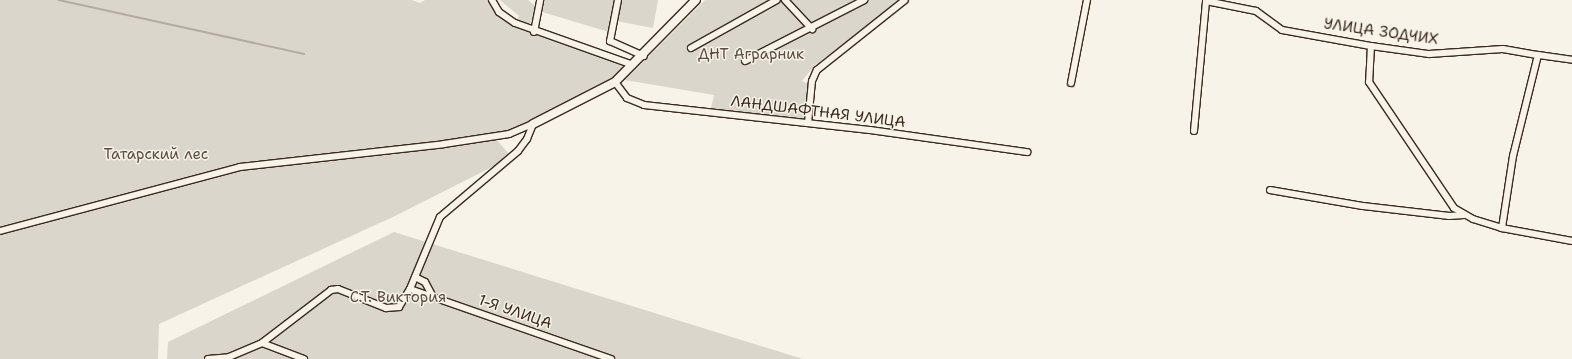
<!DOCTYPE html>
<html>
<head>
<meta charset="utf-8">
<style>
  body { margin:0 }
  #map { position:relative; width:1572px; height:359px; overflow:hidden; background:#f7f3e8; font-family:"Shantell Sans",sans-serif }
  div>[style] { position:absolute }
  .green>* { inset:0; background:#dbd6cb }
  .stream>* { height:1.5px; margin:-0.75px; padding:0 0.75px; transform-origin:0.75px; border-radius:0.75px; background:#b4aca0 }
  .roads { filter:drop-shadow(1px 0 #3b2a1e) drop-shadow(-1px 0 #3b2a1e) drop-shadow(0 1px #3b2a1e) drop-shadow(0 -1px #3b2a1e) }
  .minor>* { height:6px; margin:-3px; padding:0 3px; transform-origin:3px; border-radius:3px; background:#f7f3e8 }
  .tertiary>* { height:8px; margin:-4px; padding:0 4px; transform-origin:4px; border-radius:4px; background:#f7f3e8 }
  span { translate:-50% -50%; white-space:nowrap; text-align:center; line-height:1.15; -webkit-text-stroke:3px #f7f3e8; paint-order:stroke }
  .street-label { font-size:15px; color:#3b2a1e }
  .park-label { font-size:15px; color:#5b4c41 }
</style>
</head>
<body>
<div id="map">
  <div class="green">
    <div style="clip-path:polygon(0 0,412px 0,420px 3px,425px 0,488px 0,493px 7px,522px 30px,621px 64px,623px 70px,578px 99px,509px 131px,495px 133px,497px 140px,508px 153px,496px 165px,395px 216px,159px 324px,158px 359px,0 359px)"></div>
    <div style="clip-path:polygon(500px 0,528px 0,535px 6px,531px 23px,524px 25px,517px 20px,519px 16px)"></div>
    <div style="clip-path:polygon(545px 0,658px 0,653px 28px,611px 20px,609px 32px,542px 12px)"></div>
    <div style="clip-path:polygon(705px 0,902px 0,815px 65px,802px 81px,809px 84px,807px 115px,799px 121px,711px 108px,714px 95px,625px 80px)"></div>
    <div style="clip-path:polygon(394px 232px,803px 359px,167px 359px,168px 342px)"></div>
  </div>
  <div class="stream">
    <div style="left:59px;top:0;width:251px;rotate:12.4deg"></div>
  </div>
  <div class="roads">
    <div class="minor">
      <div style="left:492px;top:0;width:14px;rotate:60deg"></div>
      <div style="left:499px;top:12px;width:19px;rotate:35deg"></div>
      <div style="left:515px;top:23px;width:125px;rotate:19.6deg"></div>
      <div style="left:618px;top:0;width:42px;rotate:101deg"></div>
      <div style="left:610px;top:41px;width:37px;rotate:24deg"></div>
      <div style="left:785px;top:0;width:40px;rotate:47deg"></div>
      <div style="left:534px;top:32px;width:33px;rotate:-79deg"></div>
      <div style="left:1371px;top:46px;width:36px;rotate:93deg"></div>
      <div style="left:1369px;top:82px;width:152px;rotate:56deg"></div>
      <div style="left:1454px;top:208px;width:22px;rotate:30deg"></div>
      <div style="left:1473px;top:219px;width:30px;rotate:17deg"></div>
      <div style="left:1502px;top:228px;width:71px;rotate:10.5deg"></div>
      <div style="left:691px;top:48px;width:98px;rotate:-29.2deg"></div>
      <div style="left:1538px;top:55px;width:34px;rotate:8deg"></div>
      <div style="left:745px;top:61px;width:134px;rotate:-27.1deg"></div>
      <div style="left:615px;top:82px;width:20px;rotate:53deg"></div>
      <div style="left:627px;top:98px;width:18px;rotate:22deg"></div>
      <div style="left:644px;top:105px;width:227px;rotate:6.3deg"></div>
      <div style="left:870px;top:130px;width:159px;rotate:8deg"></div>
      <div style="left:1071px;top:83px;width:85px;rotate:-79.1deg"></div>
      <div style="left:808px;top:123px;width:42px;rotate:-84.6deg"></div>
      <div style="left:812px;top:81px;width:12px;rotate:-66deg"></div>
      <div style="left:817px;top:70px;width:112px;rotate:-38.5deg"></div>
      <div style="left:1194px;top:131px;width:131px;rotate:-84.7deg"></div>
      <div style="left:1206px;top:1px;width:51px;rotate:11.3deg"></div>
      <div style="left:1256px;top:11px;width:32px;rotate:36deg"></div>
      <div style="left:1282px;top:30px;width:90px;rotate:10.2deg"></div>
      <div style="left:1371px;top:46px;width:59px;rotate:7.9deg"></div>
      <div style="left:1429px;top:54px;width:74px;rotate:-3.9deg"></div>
      <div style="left:1503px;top:49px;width:36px;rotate:10deg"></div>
      <div style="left:1538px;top:55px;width:104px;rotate:103.9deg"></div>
      <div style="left:1513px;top:156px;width:73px;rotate:98.7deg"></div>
      <div style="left:1270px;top:190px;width:94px;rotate:9.8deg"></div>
      <div style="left:1363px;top:206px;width:87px;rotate:6.6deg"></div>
      <div style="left:1449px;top:216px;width:15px;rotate:-4deg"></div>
      <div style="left:0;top:231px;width:248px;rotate:-14.9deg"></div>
      <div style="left:240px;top:167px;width:205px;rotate:-6.4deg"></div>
      <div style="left:444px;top:144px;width:66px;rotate:-8.7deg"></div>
      <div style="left:509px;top:134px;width:26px;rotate:-23deg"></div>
      <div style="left:415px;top:277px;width:11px;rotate:27deg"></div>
      <div style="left:425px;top:282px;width:17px;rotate:62deg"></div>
      <div style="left:410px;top:289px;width:213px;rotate:19.2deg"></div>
      <div style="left:262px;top:343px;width:45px;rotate:20.9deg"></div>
      <div style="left:208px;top:359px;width:21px;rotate:-5deg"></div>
      <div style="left:229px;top:357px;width:36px;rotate:-23deg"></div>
      <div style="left:262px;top:343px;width:87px;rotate:-37.5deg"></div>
      <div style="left:331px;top:290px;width:7px;rotate:-8deg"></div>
      <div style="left:338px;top:289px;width:52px;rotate:21.6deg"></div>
      <div style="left:386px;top:308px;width:13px;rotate:-4deg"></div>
      <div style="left:399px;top:307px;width:21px;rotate:-59deg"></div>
      <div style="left:410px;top:289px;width:78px;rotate:-67.4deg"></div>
      <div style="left:440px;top:217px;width:102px;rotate:-40.2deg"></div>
      <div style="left:518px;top:151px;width:15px;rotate:-53deg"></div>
      <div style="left:527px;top:139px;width:16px;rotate:-68deg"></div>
    </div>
    <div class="tertiary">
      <div style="left:533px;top:124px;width:92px;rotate:-27.1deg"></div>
      <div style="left:615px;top:82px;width:115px;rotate:-45.4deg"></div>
    </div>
  </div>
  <div class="street-label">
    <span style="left:1381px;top:32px;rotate:8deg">УЛИЦА ЗОДЧИХ</span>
    <span style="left:818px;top:112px;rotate:7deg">ЛАНДШАФТНАЯ УЛИЦА</span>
    <span style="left:515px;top:312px;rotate:19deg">1-Я УЛИЦА</span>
  </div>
  <div class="park-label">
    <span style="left:751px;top:55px">ДНТ Аграрник</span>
    <span style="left:156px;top:155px">Татарский лес</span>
    <span style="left:398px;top:298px">С.Т. Виктория</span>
  </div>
</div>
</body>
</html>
